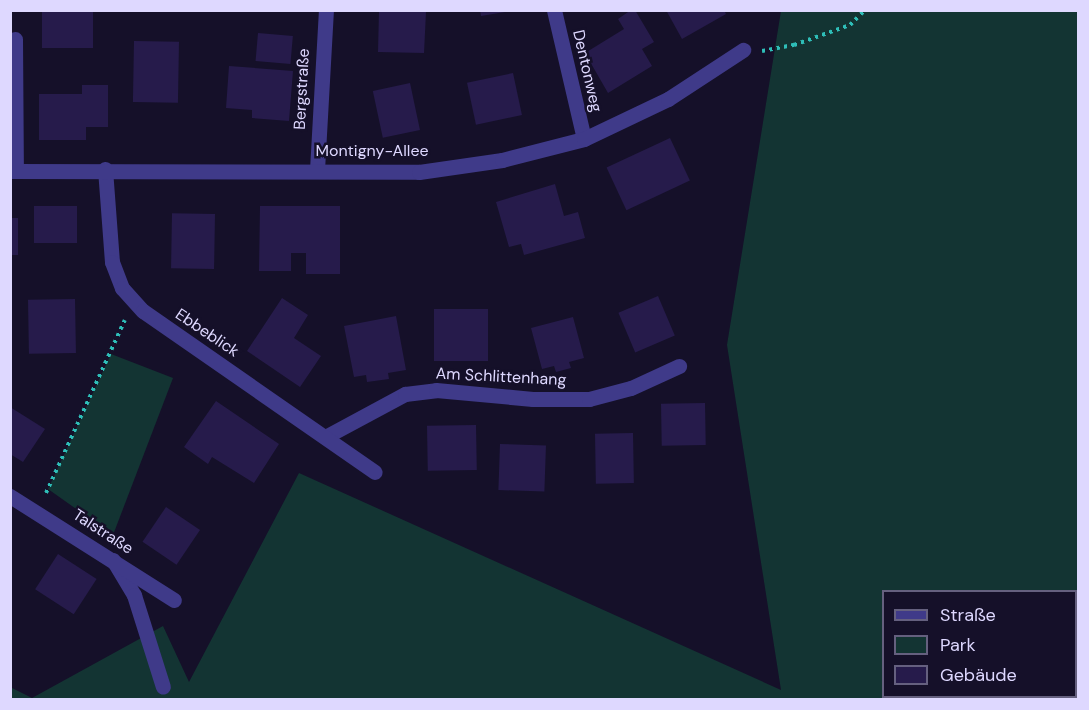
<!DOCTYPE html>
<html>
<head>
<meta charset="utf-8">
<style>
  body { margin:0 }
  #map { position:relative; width:1089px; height:710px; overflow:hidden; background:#151029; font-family:"DM Sans",sans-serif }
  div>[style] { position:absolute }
  .green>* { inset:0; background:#133433 }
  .building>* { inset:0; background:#261b4b; transform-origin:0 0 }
  .path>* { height:4px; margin-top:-2px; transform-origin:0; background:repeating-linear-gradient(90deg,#2ebeb8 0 3px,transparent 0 7.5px) }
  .lane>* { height:15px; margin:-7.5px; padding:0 7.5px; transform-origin:7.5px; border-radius:7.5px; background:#3f3a89 }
  .street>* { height:15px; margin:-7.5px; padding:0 7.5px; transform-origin:7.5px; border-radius:7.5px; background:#3f3a89 }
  span { translate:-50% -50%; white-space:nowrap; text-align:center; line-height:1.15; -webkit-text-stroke:5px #151029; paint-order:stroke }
  .street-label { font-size:16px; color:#ded8ff }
  .frame { position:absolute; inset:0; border:12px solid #ded8ff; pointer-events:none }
  .legend { position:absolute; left:882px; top:590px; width:195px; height:108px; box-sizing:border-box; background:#151029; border:2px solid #65607f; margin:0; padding:8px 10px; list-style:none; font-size:18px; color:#ded8ff }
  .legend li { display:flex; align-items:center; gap:12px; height:30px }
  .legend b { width:30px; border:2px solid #65607f }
</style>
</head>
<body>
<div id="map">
  <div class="green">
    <div style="clip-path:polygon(evenodd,781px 11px,1078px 11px,1078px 699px,11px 700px,10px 687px,32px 698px,163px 626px,189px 682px,299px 473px,781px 690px,727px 345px,781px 11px,884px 592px,1076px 592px,1076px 696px,884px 696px,884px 592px)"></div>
    <div style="clip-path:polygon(111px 354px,173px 378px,113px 535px,48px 489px)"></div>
  </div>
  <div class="building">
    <div style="left:42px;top:10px;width:51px;height:38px"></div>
    <div style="clip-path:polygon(402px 10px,426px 12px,424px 53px,378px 52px,379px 11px)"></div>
    <div style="clip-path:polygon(480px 10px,505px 10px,505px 12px,481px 16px)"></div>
    <div style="clip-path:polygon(631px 10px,635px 10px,654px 42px,642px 49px,652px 66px,608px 93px,585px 53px,624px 29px,618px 19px)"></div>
    <div style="clip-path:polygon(666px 10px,724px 10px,726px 14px,682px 39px)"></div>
    <div style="left:258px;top:33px;width:35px;height:28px;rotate:5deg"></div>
    <div style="left:134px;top:41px;width:45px;height:61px;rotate:1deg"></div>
    <div style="clip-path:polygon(229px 66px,293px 71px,289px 121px,252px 118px,252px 110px,226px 108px)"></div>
    <div style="left:513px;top:73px;width:43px;height:47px;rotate:78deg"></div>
    <div style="left:410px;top:83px;width:48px;height:38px;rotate:78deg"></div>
    <div style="clip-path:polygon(82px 85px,108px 85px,108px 127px,86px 127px,86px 140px,39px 140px,39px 94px,82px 94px)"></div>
    <div style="left:670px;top:138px;width:47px;height:70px;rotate:65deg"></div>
    <div style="clip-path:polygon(555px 184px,564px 216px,578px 212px,585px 238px,524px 255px,521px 244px,509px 247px,496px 202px)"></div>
    <div style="left:34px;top:206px;width:43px;height:37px"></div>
    <div style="clip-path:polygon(260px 206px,340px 206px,340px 274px,306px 274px,306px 253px,291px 253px,291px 271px,259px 271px)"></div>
    <div style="left:215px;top:214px;width:55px;height:43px;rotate:91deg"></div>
    <div style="left:10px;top:218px;width:8px;height:37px"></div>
    <div style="left:658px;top:296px;width:43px;height:43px;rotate:67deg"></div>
    <div style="clip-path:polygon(282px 298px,308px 315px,294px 338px,321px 356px,300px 387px,247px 351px)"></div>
    <div style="left:75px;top:299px;width:54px;height:47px;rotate:89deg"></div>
    <div style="left:434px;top:309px;width:54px;height:52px"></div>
    <div style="clip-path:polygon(396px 316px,406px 370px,388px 373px,389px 379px,367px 382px,366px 375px,354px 377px,344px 326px)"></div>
    <div style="clip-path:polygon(573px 317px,584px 358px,569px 362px,571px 368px,556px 372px,554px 366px,542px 369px,531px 328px)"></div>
    <div style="clip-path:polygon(216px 401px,279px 444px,254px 483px,212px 457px,208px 464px,184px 447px)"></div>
    <div style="left:705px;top:403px;width:42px;height:44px;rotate:89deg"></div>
    <div style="clip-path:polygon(10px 407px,45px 429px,23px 462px,10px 454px)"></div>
    <div style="left:476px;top:425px;width:45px;height:49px;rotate:89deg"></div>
    <div style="left:633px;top:433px;width:50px;height:38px;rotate:89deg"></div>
    <div style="left:500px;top:444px;width:46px;height:46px;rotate:2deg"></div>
    <div style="left:166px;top:507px;width:41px;height:42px;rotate:34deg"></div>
    <div style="left:58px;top:554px;width:46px;height:42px;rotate:33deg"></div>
  </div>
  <div class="path">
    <div style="left:762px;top:51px;width:33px;rotate:-11deg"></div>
    <div style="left:794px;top:45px;width:59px;rotate:-19.7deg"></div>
    <div style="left:850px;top:25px;width:21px;rotate:-45deg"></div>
    <div style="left:46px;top:493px;width:190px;rotate:-65.5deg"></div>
  </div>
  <div class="lane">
    <div style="left:15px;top:39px;width:132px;rotate:89.6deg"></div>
    <div style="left:317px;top:170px;width:160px;rotate:-86.8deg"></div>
    <div style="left:325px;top:437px;width:91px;rotate:-28.3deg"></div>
    <div style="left:405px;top:394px;width:31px;rotate:-7deg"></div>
    <div style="left:436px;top:390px;width:97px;rotate:5.3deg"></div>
    <div style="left:533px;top:399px;width:56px"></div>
    <div style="left:589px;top:399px;width:43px;rotate:-14.7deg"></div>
    <div style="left:631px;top:388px;width:53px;rotate:-24.6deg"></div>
    <div style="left:113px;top:560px;width:41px;rotate:59deg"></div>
    <div style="left:134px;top:595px;width:96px;rotate:72.5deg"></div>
  </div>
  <div class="street">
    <div style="left:554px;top:10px;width:132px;rotate:76.9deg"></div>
    <div style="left:105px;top:169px;width:93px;rotate:85.7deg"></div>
    <div style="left:112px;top:262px;width:28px;rotate:69deg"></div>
    <div style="left:122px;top:288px;width:31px;rotate:48deg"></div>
    <div style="left:143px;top:311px;width:282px;rotate:34.8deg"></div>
    <div style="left:10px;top:171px;width:409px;rotate:0.1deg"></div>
    <div style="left:419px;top:172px;width:84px;rotate:-8.2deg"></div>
    <div style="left:502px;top:160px;width:85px;rotate:-14.4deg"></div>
    <div style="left:584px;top:139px;width:93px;rotate:-25.5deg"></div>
    <div style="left:668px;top:99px;width:90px;rotate:-33.2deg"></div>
    <div style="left:10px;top:496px;width:194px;rotate:32.4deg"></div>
  </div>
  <div class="street-label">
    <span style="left:587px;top:71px;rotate:77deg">Dentonweg</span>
    <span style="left:302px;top:89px;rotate:-87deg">Bergstraße</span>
    <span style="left:372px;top:151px">Montigny-Allee</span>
    <span style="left:207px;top:333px;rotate:34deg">Ebbeblick</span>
    <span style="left:501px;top:377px;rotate:3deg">Am Schlittenhang</span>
    <span style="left:103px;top:532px;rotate:33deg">Talstraße</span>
  </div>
  <div class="frame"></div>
  <ul class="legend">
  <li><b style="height:8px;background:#3f3a89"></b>Straße</li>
  <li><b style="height:16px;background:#133433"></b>Park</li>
  <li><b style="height:16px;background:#261b4b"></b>Gebäude</li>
  </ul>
</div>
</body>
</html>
